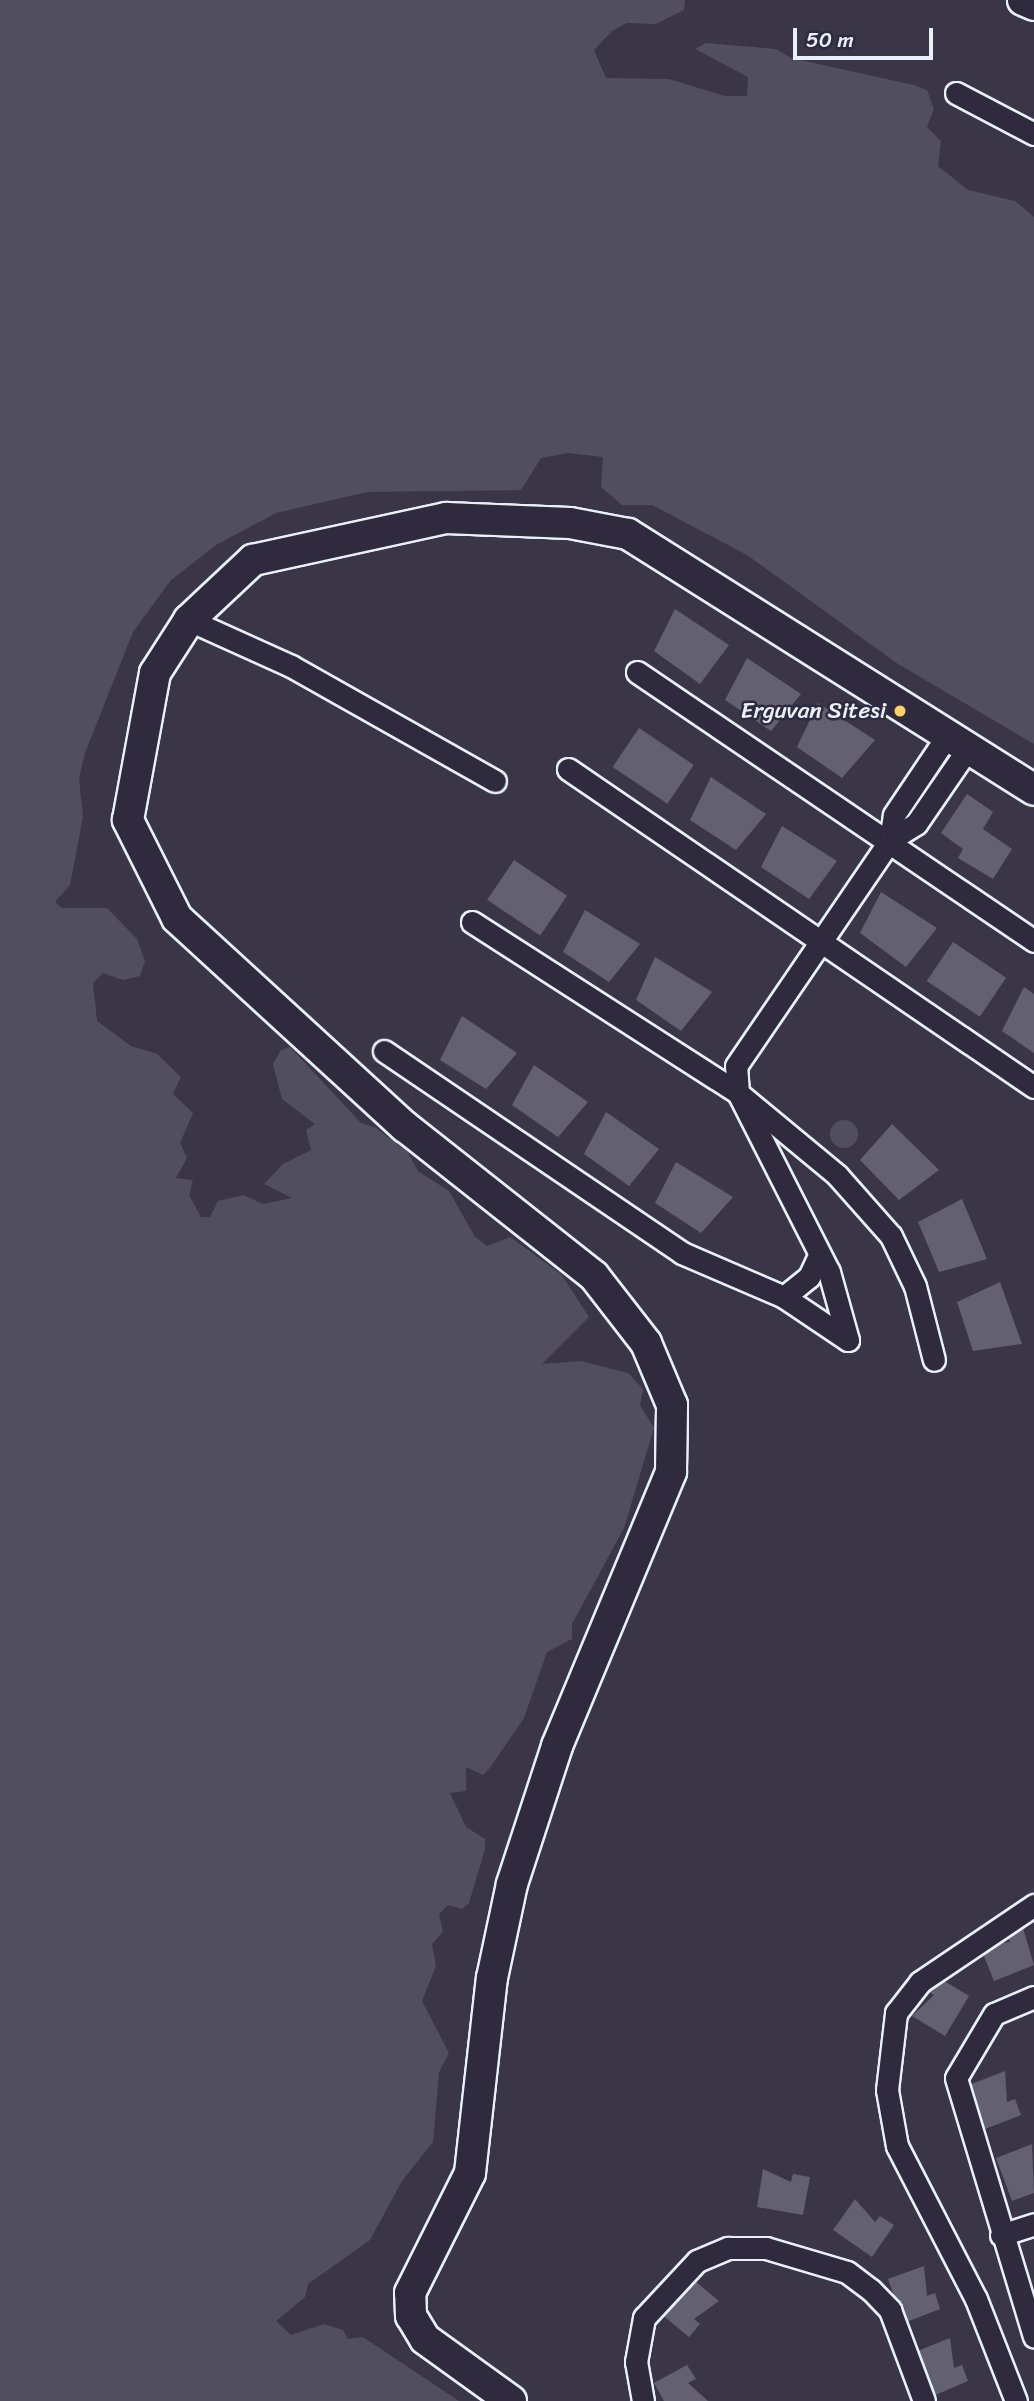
<!DOCTYPE html>
<html>
<head>
<meta charset="utf-8">
<style>
  body { margin:0 }
  #map { position:relative; width:1034px; height:2401px; overflow:hidden; background:#3a3648; font-family:Sriracha,sans-serif }
  div>[style] { position:absolute }
  .green>* { inset:0; background:#504e5f }
  .round { border-radius:50% }
  .building>* { inset:0; background:#636171; transform-origin:0 0 }
  .roads { filter:drop-shadow(2px 0 #e8f1f8) drop-shadow(-2px 0 #e8f1f8) drop-shadow(0 2px #e8f1f8) drop-shadow(0 -2px #e8f1f8) }
  .street>* { height:21px; margin:-10.5px; padding:0 10.5px; transform-origin:10.5px; border-radius:10.5px; background:#2f2a3d }
  .secondary>* { height:30px; margin:-15px; padding:0 15px; transform-origin:15px; border-radius:15px; background:#2f2a3d }
  .dots>* { width:19px; height:19px; translate:-50% -50%; box-sizing:border-box; border:4px solid #2f2a3d; border-radius:50% }
  span { translate:-50% -50%; white-space:nowrap; text-align:center; line-height:1.15; -webkit-text-stroke:5px #2f2a3d; paint-order:stroke }
  .poi-label { font-size:23px; color:#e8f1f8 }
  .right { translate:-100% -50%; text-align:right }
  .scale { position:absolute; left:793px; top:28px; width:140px; height:32px; box-sizing:border-box; border:4px solid #e8f1f8; border-top:0; padding-left:9px; font-size:21px; line-height:24px; white-space:nowrap; color:#e8f1f8; -webkit-text-stroke:5px #2f2a3d; paint-order:stroke }
</style>
</head>
<body>
<div id="map">
  <div class="green">
    <div style="clip-path:polygon(0 0,685px 0,684px 10px,656px 24px,627px 23px,612px 31px,594px 50px,606px 78px,669px 79px,725px 96px,747px 96px,748px 77px,695px 49px,706px 43px,776px 49px,791px 58px,914px 85px,927px 90px,934px 109px,927px 127px,941px 141px,938px 166px,968px 190px,1015px 201px,1034px 217px,1034px 744px,898px 664px,747px 555px,652px 505px,622px 505px,601px 487px,603px 457px,568px 453px,541px 458px,521px 490px,367px 492px,276px 513px,216px 545px,171px 580px,133px 632px,85px 753px,79px 778px,83px 817px,70px 885px,55px 902px,62px 908px,107px 908px,137px 939px,145px 961px,140px 976px,123px 980px,103px 973px,93px 983px,97px 1021px,131px 1046px,157px 1054px,181px 1077px,173px 1094px,193px 1113px,180px 1143px,187px 1158px,176px 1178px,193px 1180px,189px 1195px,201px 1217px,210px 1217px,218px 1201px,243px 1195px,263px 1204px,292px 1198px,264px 1184px,283px 1164px,311px 1150px,306px 1130px,315px 1124px,282px 1099px,273px 1064px,281px 1050px,290px 1047px,361px 1123px,376px 1128px,407px 1151px,418px 1171px,449px 1191px,475px 1237px,487px 1246px,510px 1237px,561px 1274px,589px 1317px,542px 1364px,581px 1361px,628px 1373px,643px 1389px,640px 1405px,654px 1428px,624px 1528px,572px 1624px,572px 1639px,547px 1652px,524px 1718px,489px 1769px,483px 1775px,466px 1767px,466px 1791px,450px 1793px,466px 1827px,485px 1839px,485px 1849px,469px 1903px,462px 1909px,448px 1905px,439px 1914px,443px 1932px,432px 1944px,436px 1966px,422px 2001px,449px 2053px,439px 2072px,433px 2142px,402px 2181px,370px 2240px,308px 2284px,305px 2297px,276px 2321px,291px 2335px,324px 2324px,343px 2330px,348px 2339px,363px 2337px,459px 2401px,0 2401px)"></div>
    <div class="round" style="left:830px;top:1120px;width:28px;height:28px"></div>
  </div>
  <div class="building">
    <div style="clip-path:polygon(675px 609px,729px 645px,700px 684px,654px 651px)"></div>
    <div style="clip-path:polygon(747px 658px,801px 694px,771px 731px,725px 700px)"></div>
    <div style="clip-path:polygon(818px 703px,875px 740px,842px 778px,797px 747px)"></div>
    <div style="left:639px;top:728px;width:66px;height:47px;rotate:34deg"></div>
    <div style="clip-path:polygon(711px 777px,766px 814px,736px 850px,690px 820px)"></div>
    <div style="clip-path:polygon(967px 794px,993px 812px,983px 829px,1012px 849px,993px 879px,958px 858px,963px 849px,941px 833px)"></div>
    <div style="clip-path:polygon(782px 826px,837px 861px,809px 899px,761px 867px)"></div>
    <div style="left:514px;top:860px;width:64px;height:48px;rotate:34deg"></div>
    <div style="clip-path:polygon(881px 892px,937px 928px,906px 967px,860px 933px)"></div>
    <div style="clip-path:polygon(585px 910px,640px 944px,609px 982px,563px 952px)"></div>
    <div style="left:953px;top:942px;width:64px;height:47px;rotate:34deg"></div>
    <div style="clip-path:polygon(655px 957px,712px 992px,681px 1031px,636px 1000px)"></div>
    <div style="clip-path:polygon(1024px 987px,1034px 994px,1034px 1053px,1002px 1031px)"></div>
    <div style="clip-path:polygon(462px 1016px,517px 1053px,486px 1089px,440px 1060px)"></div>
    <div style="clip-path:polygon(534px 1065px,588px 1102px,558px 1137px,512px 1105px)"></div>
    <div style="clip-path:polygon(606px 1112px,659px 1149px,629px 1186px,584px 1154px)"></div>
    <div style="clip-path:polygon(892px 1124px,939px 1170px,899px 1200px,860px 1160px)"></div>
    <div style="clip-path:polygon(676px 1162px,733px 1197px,701px 1233px,655px 1203px)"></div>
    <div style="clip-path:polygon(962px 1199px,987px 1259px,939px 1272px,918px 1222px)"></div>
    <div style="clip-path:polygon(1000px 1282px,1022px 1344px,973px 1351px,957px 1302px)"></div>
    <div style="clip-path:polygon(1023px 1928px,1034px 1965px,994px 1981px,980px 1946px,1010px 1942px,1007px 1934px)"></div>
    <div style="clip-path:polygon(936px 1976px,969px 1996px,945px 2036px,912px 2016px,934px 1995px,927px 1991px)"></div>
    <div style="clip-path:polygon(1005px 2071px,1007px 2102px,1015px 2099px,1021px 2115px,985px 2129px,969px 2085px)"></div>
    <div style="clip-path:polygon(1032px 2144px,1034px 2193px,1012px 2201px,996px 2158px)"></div>
    <div style="clip-path:polygon(763px 2169px,791px 2182px,793px 2174px,810px 2177px,803px 2215px,757px 2207px)"></div>
    <div style="clip-path:polygon(855px 2199px,875px 2222px,880px 2216px,894px 2225px,872px 2257px,833px 2230px)"></div>
    <div style="clip-path:polygon(924px 2266px,927px 2296px,935px 2293px,940px 2309px,904px 2323px,888px 2279px)"></div>
    <div style="clip-path:polygon(690px 2277px,719px 2301px,694px 2319px,700px 2324px,689px 2337px,660px 2313px)"></div>
    <div style="clip-path:polygon(950px 2338px,954px 2368px,962px 2365px,968px 2381px,933px 2396px,915px 2352px)"></div>
    <div style="clip-path:polygon(687px 2365px,696px 2379px,688px 2383px,708px 2401px,664px 2401px,654px 2383px)"></div>
  </div>
  <div class="roads">
    <div class="street">
      <div style="left:956px;top:93px;width:88px;rotate:27.7deg"></div>
      <div style="left:189px;top:620px;width:112px;rotate:24.3deg"></div>
      <div style="left:291px;top:666px;width:234px;rotate:29.4deg"></div>
      <div style="left:637px;top:672px;width:480px;rotate:34.1deg"></div>
      <div style="left:568px;top:769px;width:564px;rotate:34.31deg"></div>
      <div style="left:890px;top:840px;width:31px;rotate:-32deg"></div>
      <div style="left:916px;top:824px;width:93px;rotate:-55.5deg"></div>
      <div style="left:472px;top:922px;width:316px;rotate:32.7deg"></div>
      <div style="left:738px;top:1093px;width:129px;rotate:39.6deg"></div>
      <div style="left:837px;top:1175px;width:81px;rotate:48.5deg"></div>
      <div style="left:891px;top:1236px;width:55px;rotate:64.4deg"></div>
      <div style="left:915px;top:1286px;width:76px;rotate:75.6deg"></div>
      <div style="left:384px;top:1051px;width:360px;rotate:34.1deg"></div>
      <div style="left:682px;top:1253px;width:111px;rotate:23.3deg"></div>
      <div style="left:784px;top:1297px;width:77px;rotate:33.9deg"></div>
      <div style="left:848px;top:1340px;width:71px;rotate:-105.6deg"></div>
      <div style="left:829px;top:1272px;width:201px;rotate:-116.9deg"></div>
      <div style="left:738px;top:1093px;width:27px;rotate:-94deg"></div>
      <div style="left:736px;top:1066px;width:273px;rotate:-55.7deg"></div>
      <div style="left:890px;top:840px;width:25px;rotate:-81deg"></div>
      <div style="left:894px;top:815px;width:99px;rotate:-56.1deg"></div>
      <div style="left:784px;top:1297px;width:32px;rotate:-39deg"></div>
      <div style="left:809px;top:1277px;width:21px;rotate:-65deg"></div>
      <div style="left:1034px;top:1997px;width:43px;rotate:157deg"></div>
      <div style="left:994px;top:2014px;width:74px;rotate:120.7deg"></div>
      <div style="left:956px;top:2078px;width:270px;rotate:73.2deg"></div>
      <div style="left:1001px;top:2235px;width:35px;rotate:-18deg"></div>
      <div style="left:643px;top:2401px;width:40px;rotate:-100deg"></div>
      <div style="left:636px;top:2362px;width:45px;rotate:-79.7deg"></div>
      <div style="left:644px;top:2318px;width:78px;rotate:-47.1deg"></div>
      <div style="left:697px;top:2261px;width:34px;rotate:-23deg"></div>
      <div style="left:728px;top:2248px;width:38px"></div>
      <div style="left:766px;top:2248px;width:84px;rotate:16.5deg"></div>
      <div style="left:847px;top:2272px;width:30px;rotate:37deg"></div>
      <div style="left:871px;top:2290px;width:28px;rotate:46deg"></div>
      <div style="left:890px;top:2310px;width:97px;rotate:69.5deg"></div>
      <div style="left:1016px;top:2401px;width:110px;rotate:-111.4deg"></div>
      <div style="left:976px;top:2299px;width:172px;rotate:-117.3deg"></div>
      <div style="left:897px;top:2146px;width:57px;rotate:-100.1deg"></div>
      <div style="left:887px;top:2090px;width:78px;rotate:-83.3deg"></div>
      <div style="left:896px;top:2013px;width:39px;rotate:-52deg"></div>
      <div style="left:920px;top:1982px;width:138px;rotate:-34deg"></div>
    </div>
    <div class="secondary">
      <div style="left:1023px;top:0;width:12px;rotate:24deg"></div>
      <div style="left:511px;top:2401px;width:106px;rotate:-144.2deg"></div>
      <div style="left:425px;top:2339px;width:27px;rotate:-121deg"></div>
      <div style="left:411px;top:2316px;width:23px;rotate:-92deg"></div>
      <div style="left:410px;top:2293px;width:134px;rotate:-63.4deg"></div>
      <div style="left:470px;top:2173px;width:196px;rotate:-83.6deg"></div>
      <div style="left:492px;top:1978px;width:96px;rotate:-78deg"></div>
      <div style="left:512px;top:1884px;width:145px;rotate:-71.9deg"></div>
      <div style="left:557px;top:1746px;width:297px;rotate:-67.4deg"></div>
      <div style="left:671px;top:1472px;width:67px;rotate:-89.1deg"></div>
      <div style="left:672px;top:1405px;width:67px;rotate:-112.8deg"></div>
      <div style="left:646px;top:1343px;width:85px;rotate:-127.8deg"></div>
      <div style="left:594px;top:1276px;width:241px;rotate:-141.7deg"></div>
      <div style="left:405px;top:1127px;width:309px;rotate:-137.5deg"></div>
      <div style="left:177px;top:918px;width:110px;rotate:-116.6deg"></div>
      <div style="left:128px;top:820px;width:149px;rotate:-79.6deg"></div>
      <div style="left:155px;top:673px;width:63px;rotate:-57.3deg"></div>
      <div style="left:189px;top:620px;width:88px;rotate:-43.2deg"></div>
      <div style="left:253px;top:560px;width:198px;rotate:-12.3deg"></div>
      <div style="left:446px;top:518px;width:124px;rotate:2.3deg"></div>
      <div style="left:570px;top:523px;width:59px;rotate:10.7deg"></div>
      <div style="left:628px;top:534px;width:480px;rotate:32.2deg"></div>
    </div>
  </div>
  <div class="dots">
    <div style="left:900px;top:711px;background:#ffd166"></div>
  </div>
  <div class="poi-label">
    <span class="right" style="left:886px;top:711px">Erguvan Sitesi</span>
  </div>
  <div class="scale">50 m</div>
</div>
</body>
</html>
